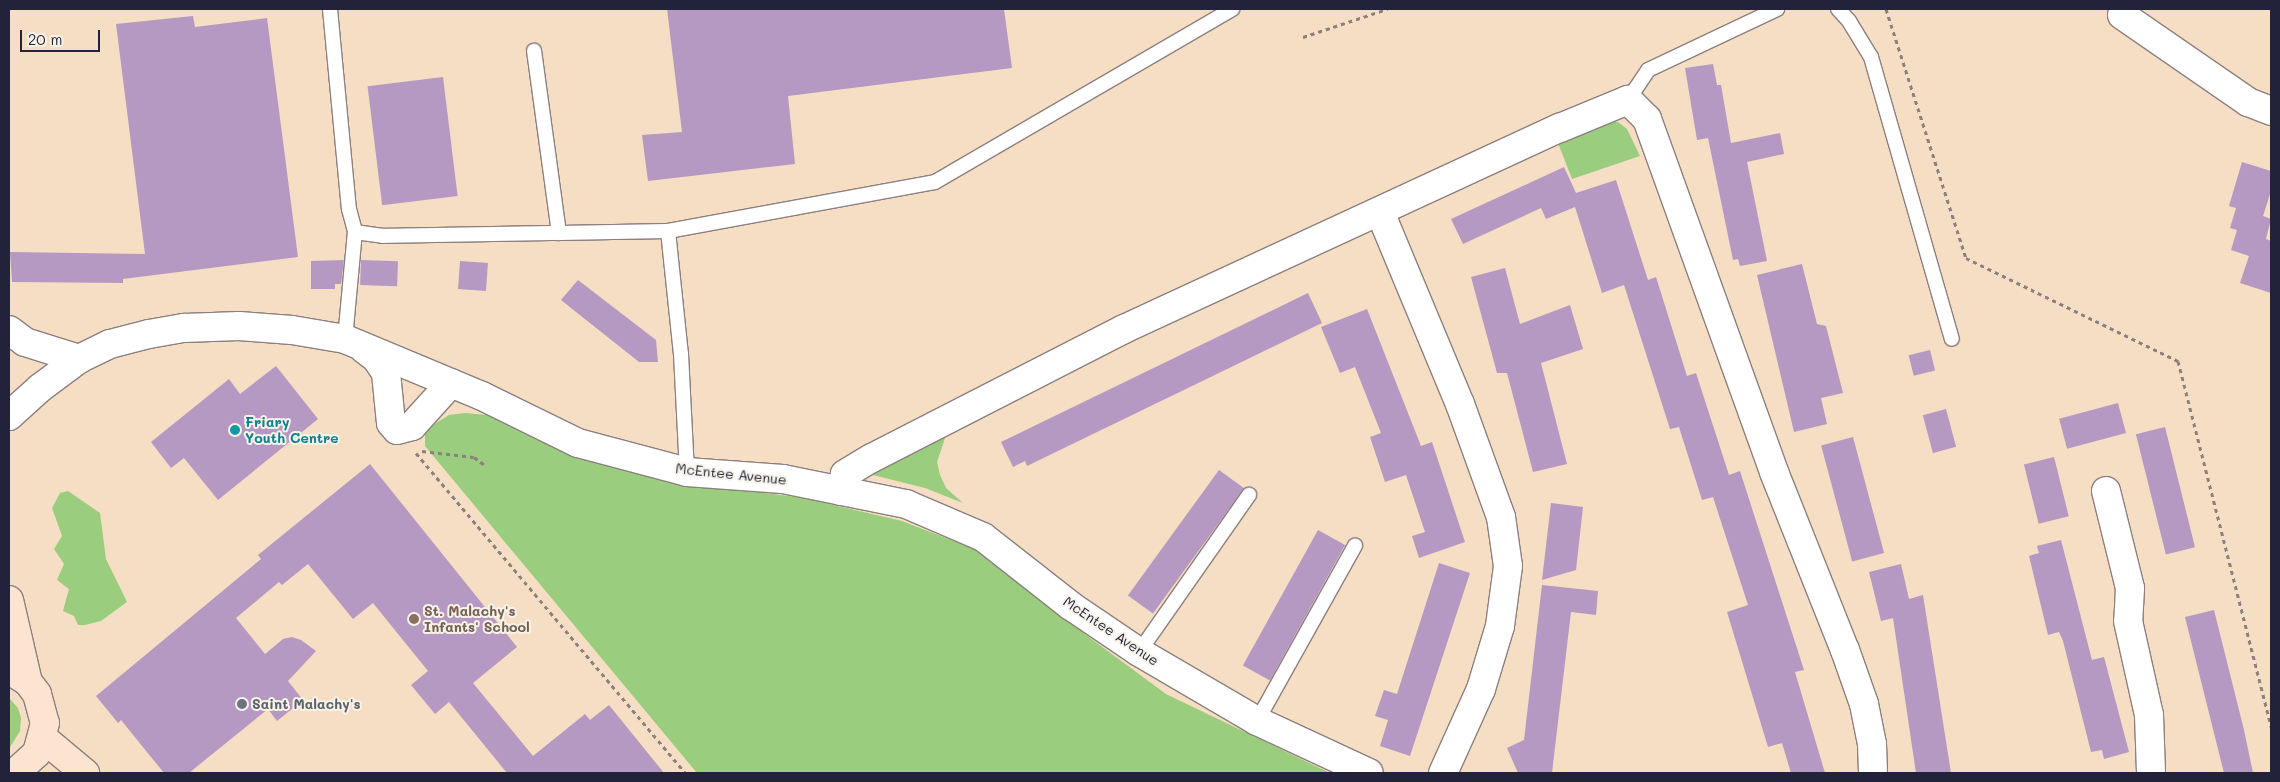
<!DOCTYPE html>
<html>
<head>
<meta charset="utf-8">
<style>
  body { margin:0 }
  #map { position:relative; width:2280px; height:782px; overflow:hidden; background:#f5dec3; font-family:Mali,sans-serif }
  div>[style] { position:absolute }
  .green>* { inset:0; background:#9acd7d }
  .building>* { inset:0; background:#b599c2; transform-origin:0 0 }
  .path>* { height:3px; margin-top:-1.5px; transform-origin:0; background:repeating-linear-gradient(90deg,#8c807f 0 4px,transparent 0 8px) }
  .roads { filter:drop-shadow(1px 0 #8c807f) drop-shadow(-1px 0 #8c807f) drop-shadow(0 1px #8c807f) drop-shadow(0 -1px #8c807f) }
  .lane>* { height:14px; margin:-7px; padding:0 7px; transform-origin:7px; border-radius:7px; background:#fff }
  .street>* { height:28px; margin:-14px; padding:0 14px; transform-origin:14px; border-radius:14px; background:#fff }
  .secondary>* { height:28px; margin:-14px; padding:0 14px; transform-origin:14px; border-radius:14px; background:#fde4d0 }
  .dots>* { width:14px; height:14px; translate:-50% -50%; box-sizing:border-box; border:2px solid #f7f3e8; border-radius:50% }
  span { translate:-50% -50%; white-space:nowrap; text-align:center; line-height:1.15; -webkit-text-stroke:4px #f7f3e8; paint-order:stroke }
  .culture-label { font-size:14px; color:#0d838f; font-weight:700 }
  .left { translate:0 -50%; text-align:left }
  .street-label { font-size:14px; color:#22223b }
  .education-label { font-size:14px; color:#785e54; font-weight:700 }
  .worship-label { font-size:14px; color:#5b616d; font-weight:700 }
  .frame { position:absolute; inset:0; border:10px solid #22223b; pointer-events:none }
  .scale { position:absolute; left:20px; top:30px; width:80px; height:22px; box-sizing:border-box; border:2px solid #22223b; border-top:0; padding-left:6px; font-size:15px; line-height:18px; white-space:nowrap; color:#22223b; -webkit-text-stroke:4px #f7f3e8; paint-order:stroke }
</style>
</head>
<body>
<div id="map">
  <div class="green">
    <div style="clip-path:polygon(1606px 122px,1618px 122px,1627px 129px,1640px 156px,1572px 179px,1558px 143px)"></div>
    <div style="clip-path:polygon(466px 413px,487px 415px,712px 486px,804px 498px,902px 521px,974px 549px,1019px 580px,1086px 635px,1166px 694px,1330px 773px,697px 773px,425px 446px,425px 430px,449px 415px)"></div>
    <div style="clip-path:polygon(947px 432px,937px 462px,940px 475px,946px 488px,963px 503px,925px 488px,873px 475px,872px 467px)"></div>
    <div style="clip-path:polygon(68px 491px,100px 513px,106px 559px,127px 602px,101px 621px,85px 625px,78px 625px,74px 616px,63px 611px,69px 589px,57px 580px,64px 564px,54px 549px,62px 536px,52px 508px,60px 493px)"></div>
    <div style="clip-path:polygon(9px 698px,18px 708px,21px 718px,20px 731px,9px 749px)"></div>
  </div>
  <div class="building">
    <div style="clip-path:polygon(667px 9px,1004px 9px,1012px 68px,788px 96px,795px 164px,648px 181px,642px 135px,682px 132px)"></div>
    <div style="clip-path:polygon(193px 16px,195px 27px,267px 18px,298px 257px,123px 279px,123px 283px,12px 282px,10px 252px,145px 254px,116px 24px)"></div>
    <div style="clip-path:polygon(1713px 64px,1717px 85px,1721px 85px,1731px 143px,1780px 133px,1784px 154px,1747px 162px,1767px 261px,1740px 266px,1738px 259px,1733px 260px,1708px 138px,1697px 140px,1685px 68px)"></div>
    <div style="left:443px;top:77px;width:120px;height:76px;rotate:83deg"></div>
    <div style="clip-path:polygon(2242px 162px,2271px 171px,2271px 191px,2263px 216px,2271px 219px,2266px 239px,2271px 241px,2271px 293px,2240px 283px,2249px 256px,2231px 250px,2237px 230px,2230px 228px,2236px 208px,2229px 206px)"></div>
    <div style="clip-path:polygon(1564px 167px,1576px 193px,1616px 180px,1648px 280px,1656px 277px,1687px 376px,1696px 373px,1729px 475px,1740px 471px,1804px 670px,1795px 672px,1825px 773px,1791px 773px,1782px 743px,1768px 747px,1727px 612px,1748px 605px,1713px 497px,1702px 500px,1679px 427px,1670px 429px,1624px 285px,1602px 293px,1575px 207px,1546px 219px,1541px 208px,1463px 244px,1451px 219px)"></div>
    <div style="clip-path:polygon(344px 260px,341px 284px,335px 284px,335px 289px,311px 289px,311px 261px)"></div>
    <div style="left:361px;top:260px;width:37px;height:25px;rotate:2deg"></div>
    <div style="left:460px;top:261px;width:28px;height:28px;rotate:4deg"></div>
    <div style="clip-path:polygon(1802px 264px,1817px 324px,1826px 326px,1843px 393px,1821px 398px,1827px 424px,1794px 432px,1757px 275px)"></div>
    <div style="clip-path:polygon(1505px 268px,1520px 324px,1570px 305px,1583px 349px,1541px 363px,1567px 464px,1533px 472px,1507px 373px,1497px 373px,1471px 277px)"></div>
    <div style="clip-path:polygon(578px 280px,656px 340px,658px 362px,639px 362px,561px 300px)"></div>
    <div style="clip-path:polygon(1308px 293px,1322px 323px,1027px 466px,1025px 461px,1013px 467px,1001px 442px)"></div>
    <div style="clip-path:polygon(1367px 309px,1421px 446px,1432px 442px,1465px 542px,1419px 558px,1412px 536px,1425px 532px,1406px 475px,1385px 482px,1370px 437px,1381px 433px,1355px 367px,1340px 373px,1321px 327px)"></div>
    <div style="left:1930px;top:350px;width:21px;height:22px;rotate:76deg"></div>
    <div style="clip-path:polygon(276px 366px,318px 419px,218px 500px,184px 458px,171px 468px,151px 442px,229px 379px,240px 394px)"></div>
    <div style="left:2118px;top:403px;width:31px;height:61px;rotate:75deg"></div>
    <div style="left:1946px;top:409px;width:39px;height:24px;rotate:75deg"></div>
    <div style="left:2165px;top:427px;width:124px;height:30px;rotate:76deg"></div>
    <div style="left:1853px;top:437px;width:120px;height:33px;rotate:75deg"></div>
    <div style="left:2054px;top:457px;width:61px;height:31px;rotate:76deg"></div>
    <div style="clip-path:polygon(370px 464px,517px 647px,473px 683px,533px 756px,585px 714px,590px 720px,609px 705px,664px 773px,507px 773px,449px 702px,435px 714px,411px 685px,428px 671px,373px 603px,353px 619px,308px 564px,282px 585px,279px 582px,236px 618px,265px 654px,283px 639px,292px 637px,301px 640px,316px 651px,288px 681px,303px 700px,277px 721px,268px 709px,189px 773px,164px 773px,121px 720px,118px 723px,96px 696px,261px 559px,258px 555px)"></div>
    <div style="left:1219px;top:470px;width:31px;height:155px;rotate:36deg"></div>
    <div style="clip-path:polygon(1551px 503px,1583px 507px,1576px 570px,1542px 580px)"></div>
    <div style="left:1318px;top:530px;width:31px;height:155px;rotate:29deg"></div>
    <div style="clip-path:polygon(2061px 540px,2092px 660px,2104px 657px,2129px 752px,2104px 759px,2102px 750px,2091px 752px,2063px 641px,2059px 632px,2048px 635px,2029px 556px,2039px 553px,2037px 546px)"></div>
    <div style="clip-path:polygon(1439px 563px,1470px 573px,1410px 756px,1380px 746px,1388px 720px,1375px 716px,1384px 690px,1397px 694px)"></div>
    <div style="clip-path:polygon(1901px 564px,1909px 599px,1923px 595px,1951px 773px,1916px 773px,1893px 618px,1881px 621px,1869px 572px)"></div>
    <div style="clip-path:polygon(1542px 585px,1598px 591px,1596px 615px,1571px 612px,1552px 773px,1518px 773px,1507px 748px,1524px 740px)"></div>
    <div style="clip-path:polygon(2214px 610px,2244px 730px,2253px 773px,2224px 773px,2185px 617px)"></div>
  </div>
  <div class="path">
    <div style="left:1886px;top:9px;width:262px;rotate:72.2deg"></div>
    <div style="left:1966px;top:258px;width:236px;rotate:25.9deg"></div>
    <div style="left:2178px;top:361px;width:378px;rotate:75.7deg"></div>
    <div style="left:1303px;top:37px;width:89px;rotate:-18.4deg"></div>
    <div style="left:422px;top:451px;width:52px;rotate:6.6deg"></div>
    <div style="left:474px;top:457px;width:15px;rotate:37deg"></div>
    <div style="left:416px;top:453px;width:418px;rotate:49.9deg"></div>
  </div>
  <div class="roads">
    <div class="lane">
      <div style="left:330px;top:9px;width:201px;rotate:84.6deg"></div>
      <div style="left:349px;top:209px;width:24px;rotate:75deg"></div>
      <div style="left:355px;top:232px;width:28px;rotate:8deg"></div>
      <div style="left:383px;top:236px;width:176px;rotate:-1deg"></div>
      <div style="left:559px;top:233px;width:184px;rotate:-97.8deg"></div>
      <div style="left:1838px;top:9px;width:16px;rotate:47deg"></div>
      <div style="left:1849px;top:21px;width:42px;rotate:58.6deg"></div>
      <div style="left:1871px;top:57px;width:293px;rotate:74deg"></div>
      <div style="left:1628px;top:100px;width:36px;rotate:-56deg"></div>
      <div style="left:1648px;top:70px;width:143px;rotate:-25.3deg"></div>
      <div style="left:668px;top:231px;width:124px;rotate:84deg"></div>
      <div style="left:681px;top:354px;width:118px;rotate:87.1deg"></div>
      <div style="left:559px;top:233px;width:109px;rotate:-1.1deg"></div>
      <div style="left:668px;top:231px;width:271px;rotate:-10.4deg"></div>
      <div style="left:935px;top:182px;width:344px;rotate:-30.2deg"></div>
      <div style="left:345px;top:339px;width:107px;rotate:-84.7deg"></div>
      <div style="left:1139px;top:652px;width:192px;rotate:-55deg"></div>
      <div style="left:1257px;top:721px;width:201px;rotate:-60.8deg"></div>
    </div>
    <div class="street">
      <div style="left:2122px;top:15px;width:153px;rotate:34.6deg"></div>
      <div style="left:2248px;top:102px;width:25px;rotate:21deg"></div>
      <div style="left:1380px;top:212px;width:208px;rotate:67.4deg"></div>
      <div style="left:1460px;top:404px;width:120px;rotate:70.1deg"></div>
      <div style="left:1501px;top:517px;width:49px;rotate:81.9deg"></div>
      <div style="left:1508px;top:566px;width:61px;rotate:97.6deg"></div>
      <div style="left:1500px;top:626px;width:66px;rotate:106.8deg"></div>
      <div style="left:1481px;top:689px;width:92px;rotate:114.3deg"></div>
      <div style="left:9px;top:330px;width:20px;rotate:37deg"></div>
      <div style="left:25px;top:342px;width:57px;rotate:17.5deg"></div>
      <div style="left:364px;top:349px;width:15px;rotate:37deg"></div>
      <div style="left:376px;top:358px;width:18px;rotate:56deg"></div>
      <div style="left:386px;top:373px;width:50px;rotate:84.3deg"></div>
      <div style="left:391px;top:423px;width:9px;rotate:49deg"></div>
      <div style="left:397px;top:430px;width:16px;rotate:-15deg"></div>
      <div style="left:412px;top:426px;width:58px;rotate:-47.8deg"></div>
      <div style="left:9px;top:416px;width:42px;rotate:-42.1deg"></div>
      <div style="left:40px;top:388px;width:49px;rotate:-36.6deg"></div>
      <div style="left:79px;top:359px;width:34px;rotate:-26deg"></div>
      <div style="left:110px;top:344px;width:40px;rotate:-14.4deg"></div>
      <div style="left:149px;top:334px;width:36px;rotate:-10deg"></div>
      <div style="left:184px;top:328px;width:55px;rotate:-2.1deg"></div>
      <div style="left:239px;top:326px;width:53px;rotate:4.3deg"></div>
      <div style="left:292px;top:330px;width:54px;rotate:9.6deg"></div>
      <div style="left:345px;top:339px;width:148px;rotate:22.6deg"></div>
      <div style="left:482px;top:396px;width:107px;rotate:26.1deg"></div>
      <div style="left:578px;top:443px;width:113px;rotate:14.9deg"></div>
      <div style="left:687px;top:472px;width:96px;rotate:4.2deg"></div>
      <div style="left:783px;top:479px;width:126px;rotate:11.5deg"></div>
      <div style="left:906px;top:504px;width:84px;rotate:23.2deg"></div>
      <div style="left:983px;top:537px;width:112px;rotate:38.1deg"></div>
      <div style="left:1071px;top:606px;width:82px;rotate:34.1deg"></div>
      <div style="left:1139px;top:652px;width:137px;rotate:30.3deg"></div>
      <div style="left:1257px;top:721px;width:123px;rotate:24.9deg"></div>
      <div style="left:841px;top:491px;width:17px;rotate:-77deg"></div>
      <div style="left:845px;top:474px;width:31px;rotate:-31deg"></div>
      <div style="left:872px;top:458px;width:283px;rotate:-27.1deg"></div>
      <div style="left:1124px;top:329px;width:480px;rotate:-24.8deg"></div>
      <div style="left:1560px;top:128px;width:74px;rotate:-22.4deg"></div>
      <div style="left:1628px;top:100px;width:27px;rotate:45deg"></div>
      <div style="left:1647px;top:119px;width:375px;rotate:70.2deg"></div>
      <div style="left:1774px;top:472px;width:192px;rotate:68.3deg"></div>
      <div style="left:1845px;top:650px;width:57px;rotate:70.6deg"></div>
      <div style="left:1864px;top:704px;width:41px;rotate:78.7deg"></div>
      <div style="left:1872px;top:744px;width:29px;rotate:88deg"></div>
      <div style="left:2106px;top:491px;width:100px;rotate:76.1deg"></div>
      <div style="left:2130px;top:588px;width:33px;rotate:93deg"></div>
      <div style="left:2128px;top:621px;width:96px;rotate:77.4deg"></div>
      <div style="left:2149px;top:715px;width:58px;rotate:88deg"></div>
    </div>
    <div class="secondary">
      <div style="left:9px;top:600px;width:84px;rotate:77deg"></div>
      <div style="left:9px;top:670px;width:22px;rotate:32deg"></div>
      <div style="left:28px;top:682px;width:15px;rotate:53deg"></div>
      <div style="left:37px;top:694px;width:30px;rotate:75deg"></div>
      <div style="left:45px;top:723px;width:31px;rotate:105deg"></div>
      <div style="left:37px;top:753px;width:30px;rotate:138deg"></div>
      <div style="left:43px;top:738px;width:55px;rotate:39.8deg"></div>
    </div>
  </div>
  <div class="dots">
    <div style="left:235px;top:430px;background:#0f9aa8"></div>
    <div style="left:414px;top:619px;background:#8d6e63"></div>
    <div style="left:242px;top:704px;background:#6b7280"></div>
  </div>
  <div class="culture-label">
    <span class="left" style="left:245px;top:430px">Friary<br>Youth Centre</span>
  </div>
  <div class="street-label">
    <span style="left:731px;top:474px;rotate:6deg">McEntee Avenue</span>
    <span style="left:1111px;top:631px;rotate:34deg">McEntee Avenue</span>
  </div>
  <div class="education-label">
    <span class="left" style="left:424px;top:619px">St. Malachy's<br>Infants' School</span>
  </div>
  <div class="worship-label">
    <span class="left" style="left:252px;top:704px">Saint Malachy's</span>
  </div>
  <div class="frame"></div>
  <div class="scale">20 m</div>
</div>
</body>
</html>
